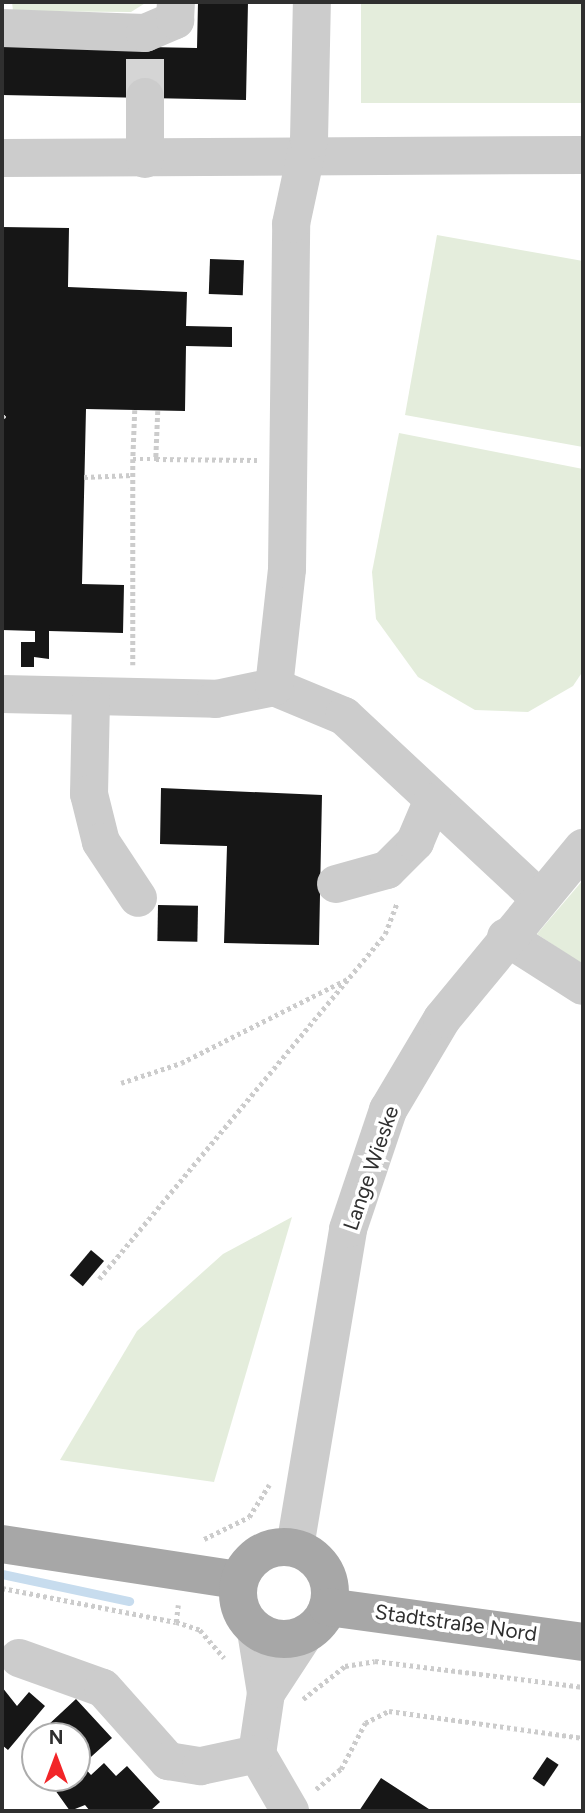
<!DOCTYPE html>
<html>
<head>
<meta charset="utf-8">
<style>
  body { margin:0 }
  #map { position:relative; width:585px; height:1813px; overflow:hidden; background:#fff; font-family:Figtree,sans-serif }
  div>[style] { position:absolute }
  .green>* { inset:0; background:#e4eddc; transform-origin:0 0 }
  .stream>* { height:9px; margin:-4.5px; padding:0 4.5px; transform-origin:4.5px; border-radius:4.5px; background:#c7dcee }
  .building>* { inset:0; background:#161616; transform-origin:0 0 }
  .minor-tunnel>* { height:38px; margin-top:-19px; transform-origin:0; background:repeating-linear-gradient(90deg,#d5d5d5 0 38px,transparent 0 57px) }
  .path>* { height:4.5px; margin-top:-2.25px; transform-origin:0; background:repeating-linear-gradient(90deg,#ccc 0 3.5px,transparent 0 7px) }
  .minor>* { height:38px; margin:-19px; padding:0 19px; transform-origin:19px; border-radius:19px; background:#ccc }
  .major>* { height:38px; margin:-19px; padding:0 19px; transform-origin:19px; border-radius:19px; background:#a7a7a7 }
  .major>.ring { margin:-19px; padding:0; box-sizing:content-box; background:none; border:38px solid #a7a7a7; border-radius:50% }
  span { translate:-50% -50%; white-space:nowrap; text-align:center; line-height:1.15; -webkit-text-stroke:7px #fff; paint-order:stroke }
  .street-label { font-size:21px; color:#2f2f2f }
  .frame { position:absolute; inset:0; border:4px solid #2f2f2f; pointer-events:none }
  .north { position:absolute; left:21px; top:1722px; width:70px; height:70px; box-sizing:border-box; background:#fff; border:2px solid #acacac; border-radius:50%; rotate:0deg; font-size:19px; font-weight:700; line-height:28px; text-align:center; color:#2f2f2f }
  .north::after { content:''; display:block; margin:auto; width:24px; height:32px; background:#f22528; clip-path:polygon(50% 0,100% 100%,50% 72%,0 100%) }
</style>
</head>
<body>
<div id="map">
  <div class="green">
    <div style="clip-path:polygon(12px 2px,147px 2px,131px 12px,13px 11px)"></div>
    <div style="left:361px;top:2px;width:222px;height:101px"></div>
    <div style="clip-path:polygon(437px 235px,583px 261px,583px 447px,405px 415px)"></div>
    <div style="clip-path:polygon(399px 433px,583px 469px,583px 671px,573px 686px,528px 712px,475px 710px,418px 677px,376px 619px,372px 572px)"></div>
    <div style="clip-path:polygon(583px 880px,583px 965px,537px 934px)"></div>
    <div style="clip-path:polygon(292px 1217px,214px 1482px,60px 1460px,137px 1331px,223px 1254px)"></div>
  </div>
  <div class="stream">
    <div style="left:2px;top:1574px;width:130px;rotate:12deg"></div>
  </div>
  <div class="building">
    <div style="clip-path:polygon(198px 2px,248px 2px,246px 100px,2px 95px,2px 44px,197px 48px)"></div>
    <div style="clip-path:polygon(2px 227px,69px 228px,68px 287px,187px 292px,186px 326px,232px 327px,232px 347px,186px 346px,185px 411px,86px 409px,82px 584px,124px 585px,123px 633px,49px 631px,49px 659px,34px 657px,34px 667px,21px 667px,21px 642px,35px 642px,35px 631px,2px 630px)"></div>
    <div style="left:210px;top:259px;width:34px;height:35px;rotate:2deg"></div>
    <div style="clip-path:polygon(161px 788px,322px 795px,319px 945px,224px 943px,227px 846px,160px 844px)"></div>
    <div style="left:158px;top:905px;width:40px;height:36px;rotate:1deg"></div>
    <div style="left:91px;top:1250px;width:17px;height:33px;rotate:40deg"></div>
    <div style="clip-path:polygon(2px 1687px,17px 1706px,29px 1692px,45px 1706px,8px 1750px,2px 1745px)"></div>
    <div style="clip-path:polygon(76px 1699px,112px 1738px,82px 1765px,77px 1736px,55px 1736px,47px 1726px)"></div>
    <div style="left:547px;top:1757px;width:14px;height:26px;rotate:34deg"></div>
    <div style="clip-path:polygon(104px 1763px,116px 1776px,127px 1766px,160px 1802px,150px 1811px,90px 1811px,85px 1805px,70px 1811px,55px 1790px,77px 1778px,82px 1765px,91px 1775px)"></div>
    <div style="clip-path:polygon(381px 1778px,418px 1802px,432px 1811px,359px 1811px)"></div>
  </div>
  <div class="minor-tunnel">
    <div style="left:145px;top:97px;width:50px;rotate:-90deg"></div>
  </div>
  <div class="path">
    <div style="left:135px;top:410px;width:49px;rotate:92.3deg"></div>
    <div style="left:133px;top:459px;width:23px"></div>
    <div style="left:158px;top:411px;width:48px;rotate:92.4deg"></div>
    <div style="left:156px;top:459px;width:101px;rotate:0.6deg"></div>
    <div style="left:2px;top:417px;width:4px;rotate:-34deg"></div>
    <div style="left:133px;top:459px;width:206px;rotate:90deg"></div>
    <div style="left:84px;top:477px;width:48px;rotate:-2.4deg"></div>
    <div style="left:121px;top:1083px;width:63px;rotate:-18.4deg"></div>
    <div style="left:181px;top:1063px;width:186px;rotate:-26.8deg"></div>
    <div style="left:99px;top:1279px;width:448px;rotate:-50.3deg"></div>
    <div style="left:385px;top:934px;width:33px;rotate:-69deg"></div>
    <div style="left:204px;top:1539px;width:50px;rotate:-26.1deg"></div>
    <div style="left:249px;top:1517px;width:38px;rotate:-58deg"></div>
    <div style="left:2px;top:1588px;width:177px;rotate:11.1deg"></div>
    <div style="left:176px;top:1622px;width:25px;rotate:18deg"></div>
    <div style="left:200px;top:1630px;width:37px;rotate:49deg"></div>
    <div style="left:176px;top:1622px;width:17px;rotate:-83deg"></div>
    <div style="left:303px;top:1699px;width:53px;rotate:-38.2deg"></div>
    <div style="left:345px;top:1666px;width:30px;rotate:-9deg"></div>
    <div style="left:375px;top:1661px;width:210px;rotate:7.1deg"></div>
    <div style="left:316px;top:1789px;width:32px;rotate:-39deg"></div>
    <div style="left:341px;top:1769px;width:52px;rotate:-62.4deg"></div>
    <div style="left:365px;top:1723px;width:27px;rotate:-27deg"></div>
    <div style="left:389px;top:1711px;width:196px;rotate:7.9deg"></div>
  </div>
  <div class="minor">
    <div style="left:2px;top:28px;width:143px;rotate:2deg"></div>
    <div style="left:145px;top:33px;width:33px;rotate:-23deg"></div>
    <div style="left:175px;top:20px;width:18px;rotate:-87deg"></div>
    <div style="left:2px;top:158px;width:581px;rotate:-0.3deg"></div>
    <div style="left:145px;top:159px;width:62px;rotate:-90deg"></div>
    <div style="left:274px;top:687px;width:76px;rotate:22.5deg"></div>
    <div style="left:344px;top:716px;width:268px;rotate:43deg"></div>
    <div style="left:2px;top:694px;width:214px;rotate:1.3deg"></div>
    <div style="left:216px;top:699px;width:59px;rotate:-11.7deg"></div>
    <div style="left:274px;top:687px;width:119px;rotate:-83.7deg"></div>
    <div style="left:287px;top:569px;width:345px;rotate:-89.3deg"></div>
    <div style="left:291px;top:224px;width:86px;rotate:-77.9deg"></div>
    <div style="left:309px;top:140px;width:138px;rotate:-88.8deg"></div>
    <div style="left:91px;top:699px;width:95px;rotate:91.2deg"></div>
    <div style="left:89px;top:794px;width:49px;rotate:76deg"></div>
    <div style="left:101px;top:842px;width:67px;rotate:56.5deg"></div>
    <div style="left:336px;top:884px;width:53px;rotate:-15.4deg"></div>
    <div style="left:387px;top:870px;width:40px;rotate:-45deg"></div>
    <div style="left:415px;top:842px;width:43px;rotate:-67deg"></div>
    <div style="left:506px;top:937px;width:91px;rotate:32.5deg"></div>
    <div style="left:295px;top:1547px;width:322px;rotate:-80.5deg"></div>
    <div style="left:348px;top:1229px;width:126px;rotate:-71.4deg"></div>
    <div style="left:388px;top:1110px;width:106px;rotate:-59.3deg"></div>
    <div style="left:442px;top:1019px;width:222px;rotate:-50.5deg"></div>
    <div style="left:256px;top:1631px;width:63px;rotate:80.8deg"></div>
    <div style="left:266px;top:1693px;width:62px;rotate:98.4deg"></div>
    <div style="left:257px;top:1754px;width:66px;rotate:59.9deg"></div>
    <div style="left:19px;top:1658px;width:89px;rotate:19.7deg"></div>
    <div style="left:103px;top:1688px;width:98px;rotate:48.3deg"></div>
    <div style="left:168px;top:1761px;width:33px;rotate:9deg"></div>
    <div style="left:201px;top:1766px;width:57px;rotate:-12.1deg"></div>
    <div style="left:266px;top:1693px;width:69px;rotate:-56.8deg"></div>
  </div>
  <div class="major">
    <div style="left:2px;top:1544px;width:239px;rotate:8.7deg"></div>
    <div class="ring" style="left:238px;top:1547px;width:54px;height:54px"></div>
    <div style="left:328px;top:1607px;width:257px;rotate:7.8deg"></div>
  </div>
  <div class="street-label">
    <span style="left:371px;top:1168px;rotate:-71deg">Lange Wieske</span>
    <span style="left:456px;top:1623px;rotate:8deg">Stadtstraße Nord</span>
  </div>
  <div class="frame"></div>
  <div class="north">N</div>
</div>
</body>
</html>
